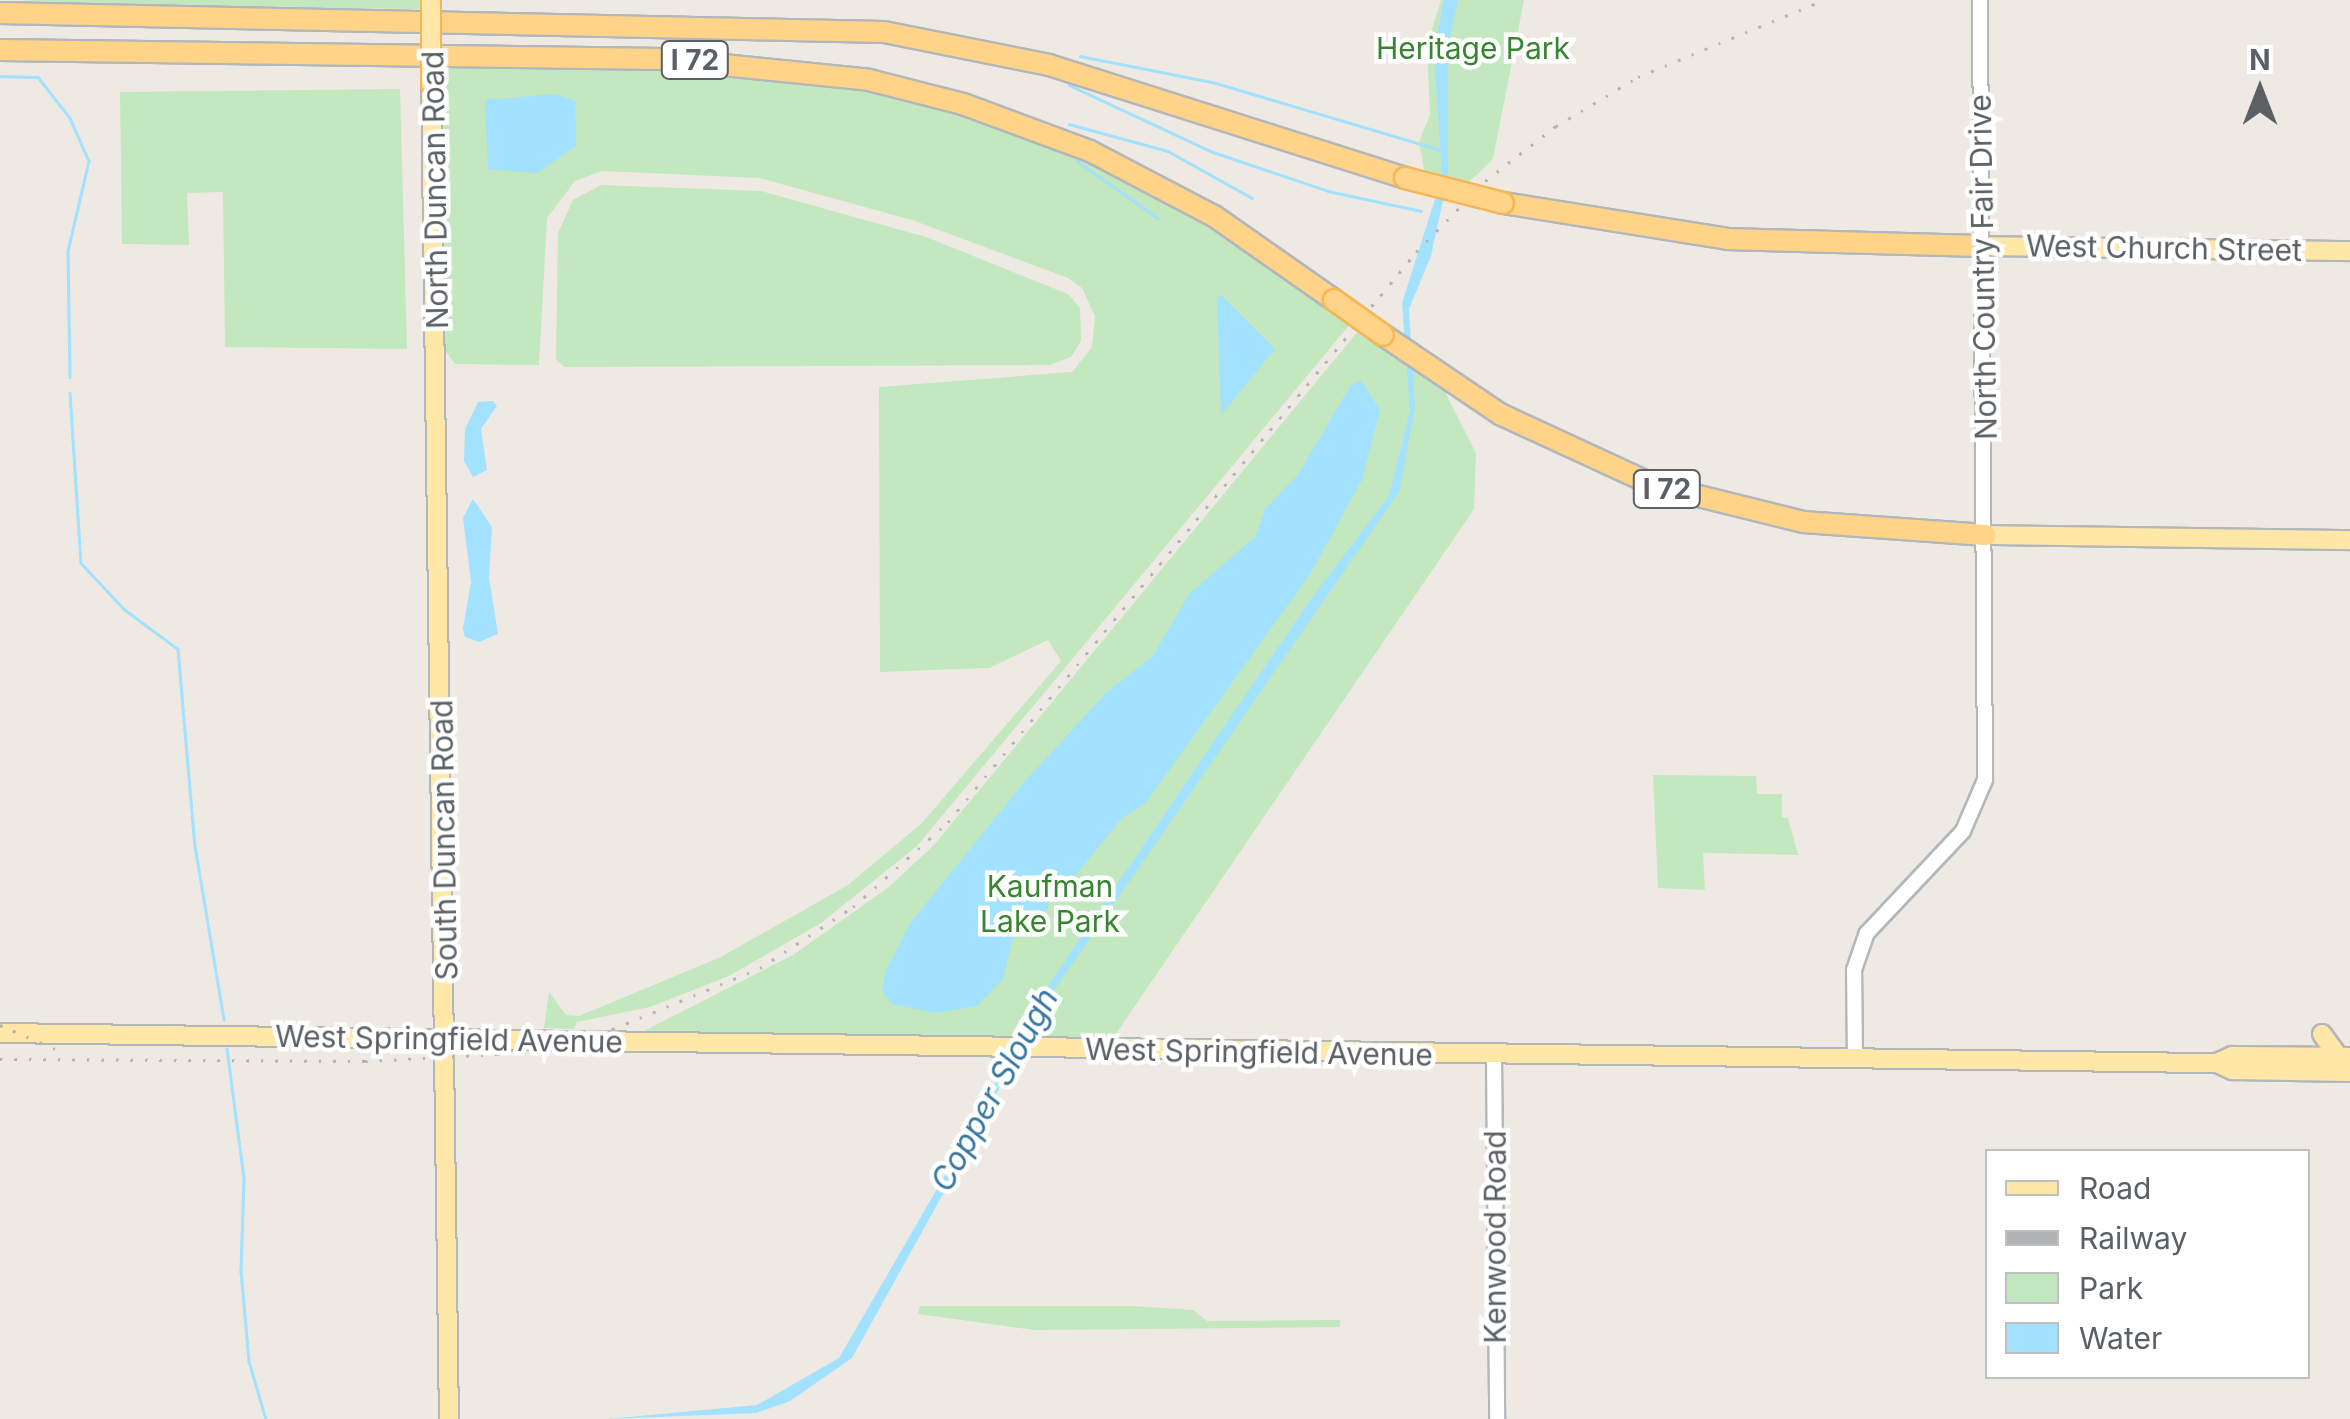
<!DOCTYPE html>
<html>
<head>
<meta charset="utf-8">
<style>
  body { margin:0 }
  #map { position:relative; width:2350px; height:1419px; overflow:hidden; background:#eeeae3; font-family:Inter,sans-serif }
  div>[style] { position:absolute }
  .green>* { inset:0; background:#c3e7be }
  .water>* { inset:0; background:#a2e1ff }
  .stream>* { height:2.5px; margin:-1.25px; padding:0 1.25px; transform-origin:1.25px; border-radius:1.25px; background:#a2e1ff }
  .roads { filter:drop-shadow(2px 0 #b3b7ba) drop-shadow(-2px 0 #b3b7ba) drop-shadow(0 2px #b3b7ba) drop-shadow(0 -2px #b3b7ba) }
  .minor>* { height:14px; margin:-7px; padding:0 7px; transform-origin:7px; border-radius:7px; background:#fff }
  .major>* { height:18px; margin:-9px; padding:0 9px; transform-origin:9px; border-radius:9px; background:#ffe7a7 }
  .highway>* { height:20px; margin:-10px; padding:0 10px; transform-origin:10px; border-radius:10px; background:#ffd489 }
  .rail>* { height:2.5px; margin-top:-1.25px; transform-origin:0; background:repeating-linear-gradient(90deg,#b2b3b4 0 2.5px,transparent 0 14.5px) }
  .bridges { filter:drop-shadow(2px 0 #f5b755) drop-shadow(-2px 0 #f5b755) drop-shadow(0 2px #f5b755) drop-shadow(0 -2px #f5b755) }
  .major-bridge>* { height:18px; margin:-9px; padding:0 9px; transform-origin:9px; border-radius:9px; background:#ffe7a7 }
  .highway-bridge>* { height:20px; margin:-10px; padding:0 10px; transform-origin:10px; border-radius:10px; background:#ffd489 }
  span { translate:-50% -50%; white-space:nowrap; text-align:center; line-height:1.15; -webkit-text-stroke:9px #fff; paint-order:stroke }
  .shield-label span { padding:2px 8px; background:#fff; border:2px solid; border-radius:8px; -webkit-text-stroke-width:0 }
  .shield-label { font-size:28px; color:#5b6064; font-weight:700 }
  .park-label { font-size:30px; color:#378432 }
  .street-label { font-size:30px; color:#5b6064 }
  .water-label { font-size:32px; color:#3777a2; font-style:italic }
  .legend { position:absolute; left:1985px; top:1149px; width:325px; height:230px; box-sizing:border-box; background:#fff; border:2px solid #bdbfc1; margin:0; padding:12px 18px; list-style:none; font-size:30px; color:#5b6064 }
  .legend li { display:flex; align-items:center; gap:20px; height:50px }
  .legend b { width:50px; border:2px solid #bdbfc1 }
  .north { position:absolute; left:2210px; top:40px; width:100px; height:100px; -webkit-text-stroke:8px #fff; paint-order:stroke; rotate:0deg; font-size:28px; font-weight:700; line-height:40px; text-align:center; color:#5b6064 }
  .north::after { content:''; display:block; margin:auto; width:35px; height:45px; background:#5b6064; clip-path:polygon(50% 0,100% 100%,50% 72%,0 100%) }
</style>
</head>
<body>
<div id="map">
  <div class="green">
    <div style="clip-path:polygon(18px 0,422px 0,422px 9px,104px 6px)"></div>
    <div style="clip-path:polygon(1441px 0,1524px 0,1493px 159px,1467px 184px,1425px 174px,1419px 142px,1430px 115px,1427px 46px)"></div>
    <div style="clip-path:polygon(439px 62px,672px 66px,872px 89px,966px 114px,1092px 161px,1187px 211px,1350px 324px,917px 846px,821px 923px,729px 976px,650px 1007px,577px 1022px,574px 1029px,544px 1028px,549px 992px,566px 1015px,579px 1016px,721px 957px,848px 885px,921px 824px,1061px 661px,1048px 640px,989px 668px,880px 672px,879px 387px,1072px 372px,1092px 347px,1095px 316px,1082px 288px,1068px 278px,912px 220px,759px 178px,602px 171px,575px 181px,547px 218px,539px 365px,455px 364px,444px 349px)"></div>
    <div style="clip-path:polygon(400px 89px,407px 349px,225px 347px,223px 192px,187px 193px,189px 245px,122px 244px,120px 92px)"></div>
    <div style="clip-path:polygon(601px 185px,761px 191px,926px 237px,1068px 294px,1080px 308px,1081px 341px,1071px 357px,1050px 365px,564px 367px,556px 359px,558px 233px,573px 200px)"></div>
    <div style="clip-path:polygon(1359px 330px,1444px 390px,1476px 453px,1474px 509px,1111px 1041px,640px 1033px,793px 955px,889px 887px,934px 845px)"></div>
    <div style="clip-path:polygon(1653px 775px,1756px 776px,1757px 794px,1782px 794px,1782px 817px,1788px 818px,1798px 855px,1703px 853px,1705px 890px,1658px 888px)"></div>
    <div style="clip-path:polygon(920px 1306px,1134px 1306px,1193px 1310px,1207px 1321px,1340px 1320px,1340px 1327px,1035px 1330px,918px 1314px)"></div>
  </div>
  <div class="water">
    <div style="clip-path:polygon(1444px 0,1458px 0,1448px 45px,1448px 177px,1431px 256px,1409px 309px,1415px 407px,1399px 492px,1023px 1035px,988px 1113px,852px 1358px,790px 1401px,756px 1413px,607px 1419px,757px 1405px,839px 1358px,988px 1101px,1020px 1027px,1311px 599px,1389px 496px,1410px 411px,1402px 303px,1442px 177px,1434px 51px)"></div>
    <div style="clip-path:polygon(555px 94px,575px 101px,576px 146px,537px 173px,488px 169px,485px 100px)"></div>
    <div style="clip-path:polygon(1221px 295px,1275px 349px,1221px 415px,1217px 298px)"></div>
    <div style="clip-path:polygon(1361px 381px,1380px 410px,1362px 480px,1310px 574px,1144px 805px,1122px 818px,1073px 878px,1050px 886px,1048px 908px,1012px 941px,1003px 979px,977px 1006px,936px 1013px,892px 1004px,882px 991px,886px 970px,911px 922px,1026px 780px,1106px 693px,1153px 656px,1189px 594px,1256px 536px,1265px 509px,1297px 476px,1351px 385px)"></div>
    <div style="clip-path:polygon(493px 401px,497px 406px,481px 429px,487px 470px,473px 477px,464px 461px,465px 429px,478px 402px)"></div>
    <div style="clip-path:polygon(473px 499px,492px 527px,489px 577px,498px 634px,479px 642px,465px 637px,463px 628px,471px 582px,463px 518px)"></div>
  </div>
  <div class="stream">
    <div style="left:1080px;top:56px;width:139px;rotate:11.2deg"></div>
    <div style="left:1216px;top:83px;width:235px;rotate:16.6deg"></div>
    <div style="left:0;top:76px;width:38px;rotate:2deg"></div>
    <div style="left:38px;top:77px;width:52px;rotate:52deg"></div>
    <div style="left:70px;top:118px;width:47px;rotate:66.2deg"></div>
    <div style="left:89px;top:161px;width:92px;rotate:103.1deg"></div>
    <div style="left:68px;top:251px;width:126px;rotate:89.1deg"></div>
    <div style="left:1069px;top:85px;width:159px;rotate:25deg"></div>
    <div style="left:1213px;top:152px;width:121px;rotate:18.7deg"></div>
    <div style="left:1328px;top:191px;width:95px;rotate:12.1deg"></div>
    <div style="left:1069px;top:124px;width:103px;rotate:15.3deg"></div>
    <div style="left:1168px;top:151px;width:96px;rotate:29.2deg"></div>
    <div style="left:1077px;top:161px;width:99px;rotate:35.1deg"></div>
    <div style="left:70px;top:393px;width:170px;rotate:86.3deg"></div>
    <div style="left:81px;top:563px;width:63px;rotate:46.9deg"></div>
    <div style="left:124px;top:609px;width:67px;rotate:36.5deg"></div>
    <div style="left:178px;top:649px;width:198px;rotate:85.1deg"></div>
    <div style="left:195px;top:846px;width:176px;rotate:80.5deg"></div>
    <div style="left:227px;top:1049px;width:131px;rotate:82.5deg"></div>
    <div style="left:244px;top:1179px;width:92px;rotate:91.9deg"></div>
    <div style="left:241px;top:1271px;width:90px;rotate:84.9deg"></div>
    <div style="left:249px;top:1361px;width:60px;rotate:73.7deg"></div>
  </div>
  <div class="roads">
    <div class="minor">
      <div style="left:1494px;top:1055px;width:364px;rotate:89.5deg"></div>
      <div style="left:1855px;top:1059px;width:89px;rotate:-90.6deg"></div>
      <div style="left:1854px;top:970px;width:39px;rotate:-71deg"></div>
      <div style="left:1867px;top:933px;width:140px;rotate:-46.7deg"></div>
      <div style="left:1963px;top:831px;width:56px;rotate:-66.7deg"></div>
      <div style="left:1985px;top:780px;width:780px;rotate:-90.37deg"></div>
    </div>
    <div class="major">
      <div style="left:431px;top:84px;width:1335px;rotate:89.23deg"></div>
      <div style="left:1979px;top:246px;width:371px;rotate:0.8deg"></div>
      <div style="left:1986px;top:535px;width:364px;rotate:0.8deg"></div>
      <div style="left:0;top:1033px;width:2217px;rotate:0.78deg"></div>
      <div style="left:2217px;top:1063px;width:17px;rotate:25deg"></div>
      <div style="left:2232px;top:1070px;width:118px;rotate:1deg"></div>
      <div style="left:2322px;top:1034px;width:29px;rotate:54deg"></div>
      <div style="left:2217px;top:1063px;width:17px;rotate:-25deg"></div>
      <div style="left:2232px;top:1056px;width:118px;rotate:0.5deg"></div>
    </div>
    <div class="highway">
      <div style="left:0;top:13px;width:884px;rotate:1.23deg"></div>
      <div style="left:884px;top:32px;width:168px;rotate:11.3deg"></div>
      <div style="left:1049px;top:65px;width:374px;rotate:17.6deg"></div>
      <div style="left:0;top:50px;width:664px;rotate:0.78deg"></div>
      <div style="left:664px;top:59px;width:206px;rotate:5.8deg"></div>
      <div style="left:869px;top:80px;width:97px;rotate:14.3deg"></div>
      <div style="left:963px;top:104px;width:135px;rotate:20.3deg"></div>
      <div style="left:1090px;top:151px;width:140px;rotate:27.7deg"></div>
      <div style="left:1214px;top:216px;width:146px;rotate:35deg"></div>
      <div style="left:1503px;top:203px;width:227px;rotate:9.1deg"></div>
      <div style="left:1727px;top:239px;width:252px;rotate:1.6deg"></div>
      <div style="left:1383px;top:335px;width:141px;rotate:34deg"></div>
      <div style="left:1500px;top:414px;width:170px;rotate:24.8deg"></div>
      <div style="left:1654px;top:485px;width:154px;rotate:13.9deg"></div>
      <div style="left:1803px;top:522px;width:183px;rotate:4.1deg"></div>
    </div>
  </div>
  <div class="rail">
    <div style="left:0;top:1025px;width:68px;rotate:23.5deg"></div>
    <div style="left:0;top:1059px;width:365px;rotate:0.3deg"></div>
    <div style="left:365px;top:1061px;width:133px;rotate:-3deg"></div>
    <div style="left:498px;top:1054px;width:118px;rotate:-12.3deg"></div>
    <div style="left:613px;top:1029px;width:159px;rotate:-22.5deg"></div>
    <div style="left:760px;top:968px;width:111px;rotate:-33.3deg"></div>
    <div style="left:853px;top:907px;width:127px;rotate:-41.8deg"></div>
    <div style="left:948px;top:822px;width:738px;rotate:-50.61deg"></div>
    <div style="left:1416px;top:252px;width:99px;rotate:-45.8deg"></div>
    <div style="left:1485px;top:181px;width:90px;rotate:-37.8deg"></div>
    <div style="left:1556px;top:126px;width:96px;rotate:-30.9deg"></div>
    <div style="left:1638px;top:77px;width:201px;rotate:-22.5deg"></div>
  </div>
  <div class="bridges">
    <div class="major-bridge">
      <div style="left:431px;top:0;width:84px;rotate:90deg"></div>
    </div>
    <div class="highway-bridge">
      <div style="left:1405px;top:178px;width:101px;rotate:14.3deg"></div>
      <div style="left:1334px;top:300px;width:60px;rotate:35.5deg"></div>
    </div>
  </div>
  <div class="shield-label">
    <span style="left:695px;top:60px">I 72</span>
    <span style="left:1667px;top:489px">I 72</span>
  </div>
  <div class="park-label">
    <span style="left:1473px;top:48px">Heritage Park</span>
    <span style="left:1050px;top:903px">Kaufman<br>Lake Park</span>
  </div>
  <div class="street-label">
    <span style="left:435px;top:190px;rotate:-91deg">North Duncan Road</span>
    <span style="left:2164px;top:248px;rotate:1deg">West Church Street</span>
    <span style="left:1983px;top:267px;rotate:-91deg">North Country Fair Drive</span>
    <span style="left:444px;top:840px;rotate:-91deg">South Duncan Road</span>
    <span style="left:449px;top:1039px;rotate:1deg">West Springfield Avenue</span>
    <span style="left:1259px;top:1052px;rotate:1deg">West Springfield Avenue</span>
    <span style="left:1495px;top:1237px;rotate:-90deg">Kenwood Road</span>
  </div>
  <div class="water-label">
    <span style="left:995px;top:1090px;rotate:-61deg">Copper Slough</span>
  </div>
  <ul class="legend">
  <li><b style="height:12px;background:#ffe7a7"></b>Road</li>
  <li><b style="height:12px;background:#b2b3b4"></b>Railway</li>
  <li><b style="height:28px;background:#c3e7be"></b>Park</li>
  <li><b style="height:28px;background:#a2e1ff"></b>Water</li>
  </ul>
  <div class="north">N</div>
</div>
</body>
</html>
